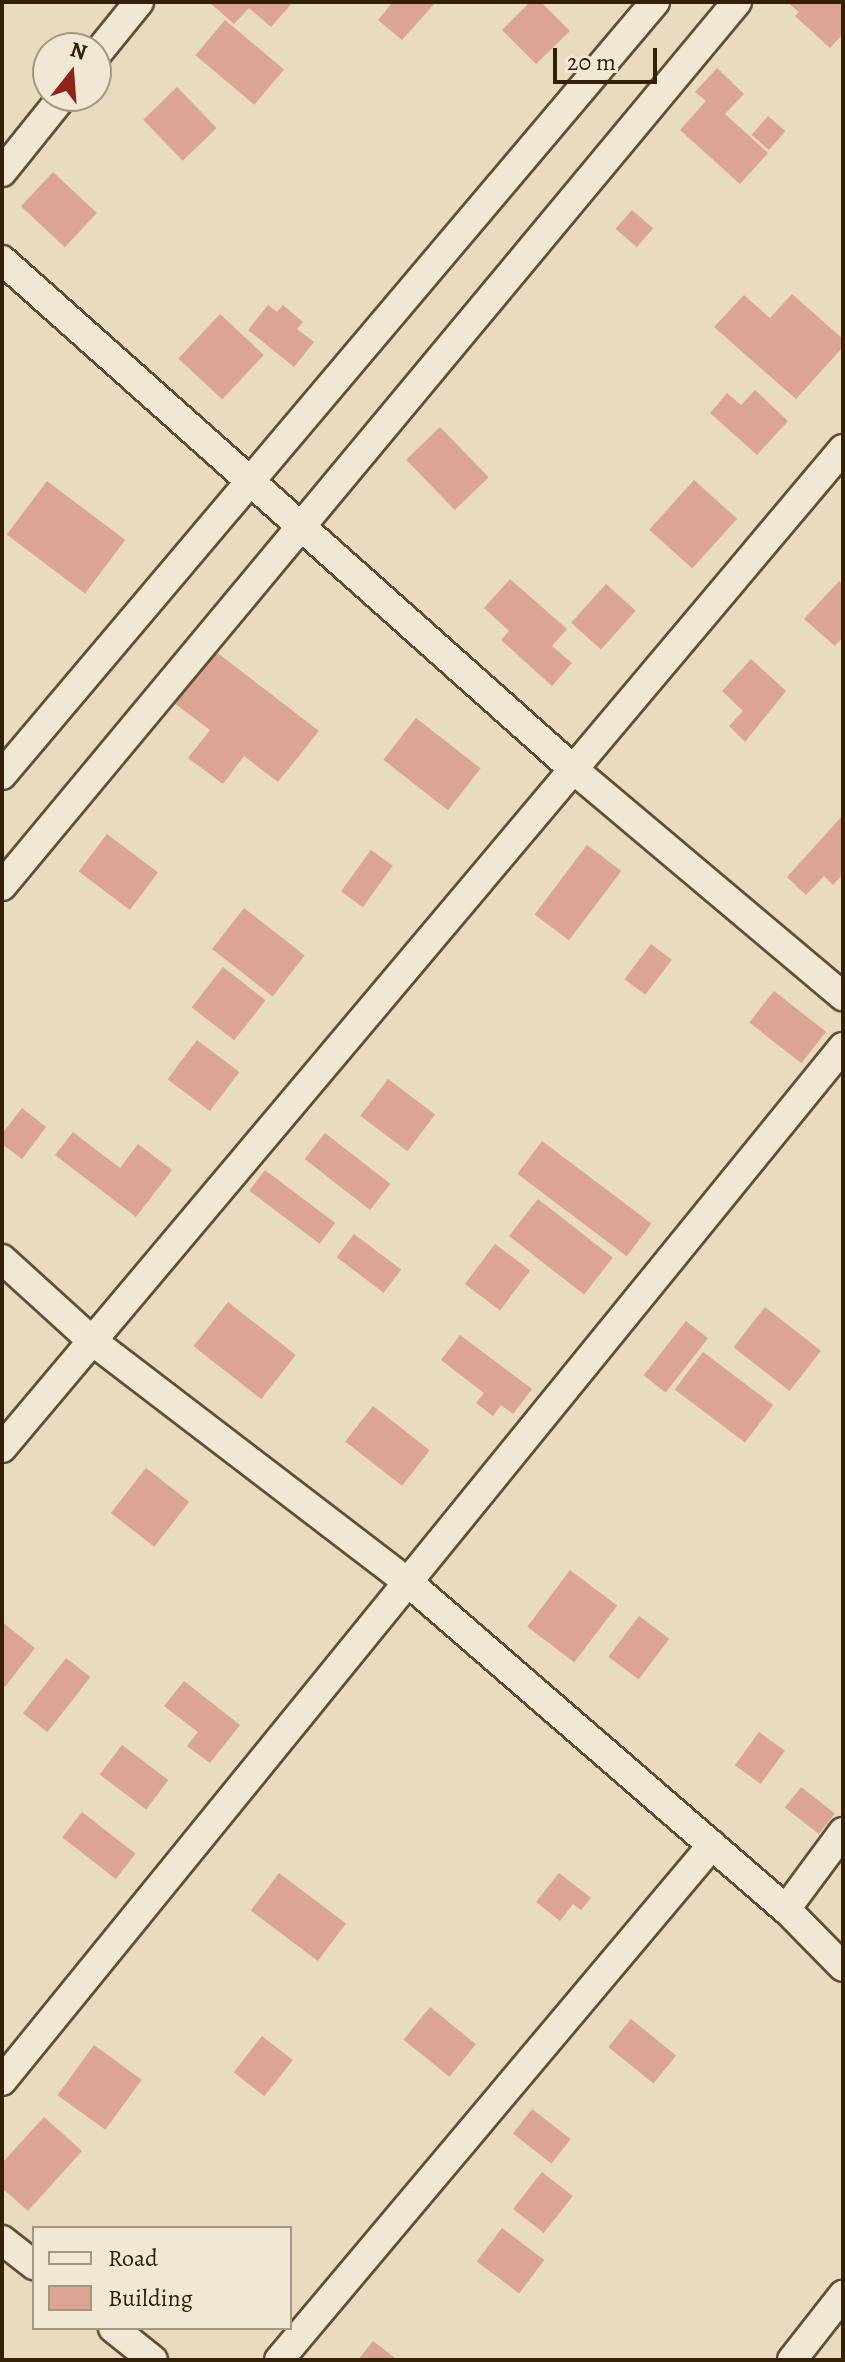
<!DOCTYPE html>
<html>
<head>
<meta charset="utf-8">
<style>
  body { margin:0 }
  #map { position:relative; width:845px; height:2362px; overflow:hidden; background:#e8dbbf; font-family:Alegreya,serif }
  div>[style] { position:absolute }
  .building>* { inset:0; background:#dca593; transform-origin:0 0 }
  .roads { filter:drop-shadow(2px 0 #604f34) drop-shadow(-2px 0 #604f34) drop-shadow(0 2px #604f34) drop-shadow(0 -2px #604f34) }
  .street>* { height:28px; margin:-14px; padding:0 14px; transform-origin:14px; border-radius:14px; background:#f0e8d5 }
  span { translate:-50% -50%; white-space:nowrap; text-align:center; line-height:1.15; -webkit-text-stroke:6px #f0e8d5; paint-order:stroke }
  .frame { position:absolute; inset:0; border:4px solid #332006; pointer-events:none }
  .legend { position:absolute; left:32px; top:2226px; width:260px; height:104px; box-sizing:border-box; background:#f0e8d5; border:2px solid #a49882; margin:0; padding:10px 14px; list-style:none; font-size:24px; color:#332006 }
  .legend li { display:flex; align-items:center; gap:16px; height:40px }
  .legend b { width:40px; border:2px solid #a49882 }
  .north { position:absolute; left:32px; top:32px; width:80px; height:80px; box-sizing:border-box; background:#f0e8d5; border:2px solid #a49882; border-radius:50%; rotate:17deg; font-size:22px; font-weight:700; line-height:32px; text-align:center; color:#332006 }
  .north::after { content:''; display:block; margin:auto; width:28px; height:36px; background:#8f2418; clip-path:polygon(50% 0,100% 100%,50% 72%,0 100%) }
  .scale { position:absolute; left:553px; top:48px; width:104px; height:36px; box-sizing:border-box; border:4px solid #332006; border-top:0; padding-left:10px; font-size:24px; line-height:28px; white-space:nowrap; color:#332006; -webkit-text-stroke:6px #f0e8d5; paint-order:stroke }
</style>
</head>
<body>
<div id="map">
  <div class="building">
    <div style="clip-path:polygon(209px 2px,293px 2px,271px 27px,249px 8px,234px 24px)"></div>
    <div style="clip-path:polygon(393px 2px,436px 2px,402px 40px,378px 20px)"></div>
    <div style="clip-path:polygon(530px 2px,541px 2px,570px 31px,536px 64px,502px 30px)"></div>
    <div style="clip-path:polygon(787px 2px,838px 2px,843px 6px,843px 34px,830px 48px,795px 16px,799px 12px)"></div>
    <div style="left:225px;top:20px;width:77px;height:46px;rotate:40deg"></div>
    <div style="clip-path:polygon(717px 68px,744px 94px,725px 114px,768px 153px,740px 184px,680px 130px,706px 101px,695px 92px)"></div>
    <div style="left:177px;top:87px;width:57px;height:47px;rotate:46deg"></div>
    <div style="left:768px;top:116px;width:23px;height:25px;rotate:41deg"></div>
    <div style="left:53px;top:172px;width:60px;height:47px;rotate:43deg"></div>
    <div style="left:632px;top:210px;width:28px;height:25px;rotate:41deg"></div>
    <div style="clip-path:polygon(792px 294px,843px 339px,843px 347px,796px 399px,714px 327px,744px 295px,770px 318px)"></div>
    <div style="clip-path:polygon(268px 305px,277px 312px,283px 305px,303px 322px,297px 329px,314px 342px,294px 367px,248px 330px)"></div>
    <div style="left:220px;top:314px;width:60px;height:61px;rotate:43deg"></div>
    <div style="clip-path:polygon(755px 390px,788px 421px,757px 455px,710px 413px,727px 393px,741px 405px)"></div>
    <div style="left:440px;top:427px;width:70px;height:47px;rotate:46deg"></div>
    <div style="left:694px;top:480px;width:58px;height:67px;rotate:42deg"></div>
    <div style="left:47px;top:481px;width:98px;height:67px;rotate:37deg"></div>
    <div style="clip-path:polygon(510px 579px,567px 629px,552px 646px,572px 663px,552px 686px,501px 640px,509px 631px,484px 608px)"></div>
    <div style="clip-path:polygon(839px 581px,843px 585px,843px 637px,835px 646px,804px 619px)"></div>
    <div style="left:606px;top:584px;width:40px;height:52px;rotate:42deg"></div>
    <div style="clip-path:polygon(211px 648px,319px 731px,278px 782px,244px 756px,223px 784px,188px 758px,210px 730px,170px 700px)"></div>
    <div style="clip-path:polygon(751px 659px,786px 691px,745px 742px,729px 726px,743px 711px,722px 691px)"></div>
    <div style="left:416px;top:718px;width:82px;height:53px;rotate:38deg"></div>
    <div style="clip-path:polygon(843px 815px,843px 874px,833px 885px,824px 876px,806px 895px,787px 877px)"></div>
    <div style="left:107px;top:834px;width:64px;height:47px;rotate:37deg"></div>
    <div style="left:587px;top:845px;width:43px;height:87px;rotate:37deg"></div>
    <div style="left:371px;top:850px;width:27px;height:51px;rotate:36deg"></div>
    <div style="left:244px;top:908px;width:77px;height:52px;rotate:38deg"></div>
    <div style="left:651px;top:944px;width:26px;height:44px;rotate:37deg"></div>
    <div style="left:223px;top:967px;width:54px;height:51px;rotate:38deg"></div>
    <div style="left:774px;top:991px;width:66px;height:40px;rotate:38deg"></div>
    <div style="left:197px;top:1040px;width:53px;height:49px;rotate:37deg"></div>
    <div style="left:388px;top:1079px;width:59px;height:46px;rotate:37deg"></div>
    <div style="clip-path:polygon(22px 1108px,46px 1127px,22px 1159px,2px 1144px,2px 1134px)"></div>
    <div style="clip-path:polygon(73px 1132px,120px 1168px,138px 1144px,172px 1170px,136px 1217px,55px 1155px)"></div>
    <div style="left:325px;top:1133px;width:83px;height:33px;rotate:38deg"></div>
    <div style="left:542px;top:1141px;width:137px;height:41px;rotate:37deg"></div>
    <div style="left:265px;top:1170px;width:88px;height:26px;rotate:37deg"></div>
    <div style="left:538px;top:1199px;width:95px;height:47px;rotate:38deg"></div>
    <div style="left:354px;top:1234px;width:59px;height:29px;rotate:37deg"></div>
    <div style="left:495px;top:1244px;width:44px;height:50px;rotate:37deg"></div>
    <div style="left:228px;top:1302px;width:86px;height:56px;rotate:38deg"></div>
    <div style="left:765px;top:1307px;width:71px;height:51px;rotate:38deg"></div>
    <div style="left:686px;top:1321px;width:28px;height:69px;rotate:38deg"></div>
    <div style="clip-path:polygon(460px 1335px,532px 1389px,513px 1414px,501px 1405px,493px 1416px,476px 1403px,484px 1393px,441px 1360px)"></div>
    <div style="left:703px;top:1352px;width:88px;height:47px;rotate:37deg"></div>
    <div style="left:373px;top:1406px;width:72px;height:45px;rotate:38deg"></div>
    <div style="left:146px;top:1468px;width:55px;height:57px;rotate:38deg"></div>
    <div style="left:570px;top:1570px;width:59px;height:71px;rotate:37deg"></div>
    <div style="left:639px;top:1616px;width:38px;height:51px;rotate:37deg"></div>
    <div style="clip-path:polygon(2px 1622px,35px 1648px,5px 1687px,2px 1685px)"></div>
    <div style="left:66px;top:1658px;width:31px;height:70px;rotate:38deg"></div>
    <div style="clip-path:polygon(184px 1681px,240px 1725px,210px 1763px,187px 1746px,198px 1732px,164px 1706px)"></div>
    <div style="left:759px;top:1732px;width:32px;height:41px;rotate:36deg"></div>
    <div style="left:122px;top:1745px;width:58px;height:37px;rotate:37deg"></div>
    <div style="left:801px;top:1787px;width:43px;height:26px;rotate:38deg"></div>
    <div style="left:82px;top:1812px;width:68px;height:32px;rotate:38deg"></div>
    <div style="left:279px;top:1873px;width:84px;height:47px;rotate:37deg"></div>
    <div style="clip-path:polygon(559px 1873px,591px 1898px,581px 1910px,573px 1904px,560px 1921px,536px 1902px)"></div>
    <div style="left:430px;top:2007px;width:59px;height:42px;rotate:39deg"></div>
    <div style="left:631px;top:2019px;width:58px;height:36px;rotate:39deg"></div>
    <div style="left:262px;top:2036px;width:39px;height:46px;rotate:38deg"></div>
    <div style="left:94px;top:2045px;width:59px;height:62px;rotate:36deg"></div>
    <div style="left:532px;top:2109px;width:49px;height:31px;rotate:38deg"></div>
    <div style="clip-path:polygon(44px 2117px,82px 2151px,28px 2211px,2px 2188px,2px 2163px)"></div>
    <div style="left:542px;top:2172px;width:39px;height:47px;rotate:38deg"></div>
    <div style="left:502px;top:2228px;width:53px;height:42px;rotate:37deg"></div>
    <div style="clip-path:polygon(373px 2341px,395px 2358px,394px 2360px,358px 2360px)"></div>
  </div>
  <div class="roads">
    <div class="street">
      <div style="left:96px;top:55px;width:68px;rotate:-50.9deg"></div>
      <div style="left:2px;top:172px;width:97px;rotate:-51.2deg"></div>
      <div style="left:2px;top:260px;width:765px;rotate:41.71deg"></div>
      <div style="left:573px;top:769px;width:353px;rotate:40.1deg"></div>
      <div style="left:2px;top:775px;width:1012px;rotate:-49.81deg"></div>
      <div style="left:2px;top:886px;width:1150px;rotate:-50.26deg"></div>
      <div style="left:2px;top:1259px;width:120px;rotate:42.3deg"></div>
      <div style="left:91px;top:1340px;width:399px;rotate:37.4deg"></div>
      <div style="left:408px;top:1582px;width:500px;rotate:40.9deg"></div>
      <div style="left:786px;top:1909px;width:81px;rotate:45.5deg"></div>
      <div style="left:2px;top:1448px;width:1306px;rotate:-49.91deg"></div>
      <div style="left:786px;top:1909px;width:96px;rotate:-53.5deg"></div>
      <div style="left:2px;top:2081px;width:1333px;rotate:-50.88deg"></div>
      <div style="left:2px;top:2240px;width:41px;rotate:38deg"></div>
      <div style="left:113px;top:2328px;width:51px;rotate:38.7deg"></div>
      <div style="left:279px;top:2360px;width:673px;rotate:-49.94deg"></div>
      <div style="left:792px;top:2360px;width:83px;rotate:-51.9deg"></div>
    </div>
  </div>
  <div class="frame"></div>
  <ul class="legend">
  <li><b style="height:10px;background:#f0e8d5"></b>Road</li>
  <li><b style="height:22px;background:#dca593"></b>Building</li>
  </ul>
  <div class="north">N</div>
  <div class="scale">20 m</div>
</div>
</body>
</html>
